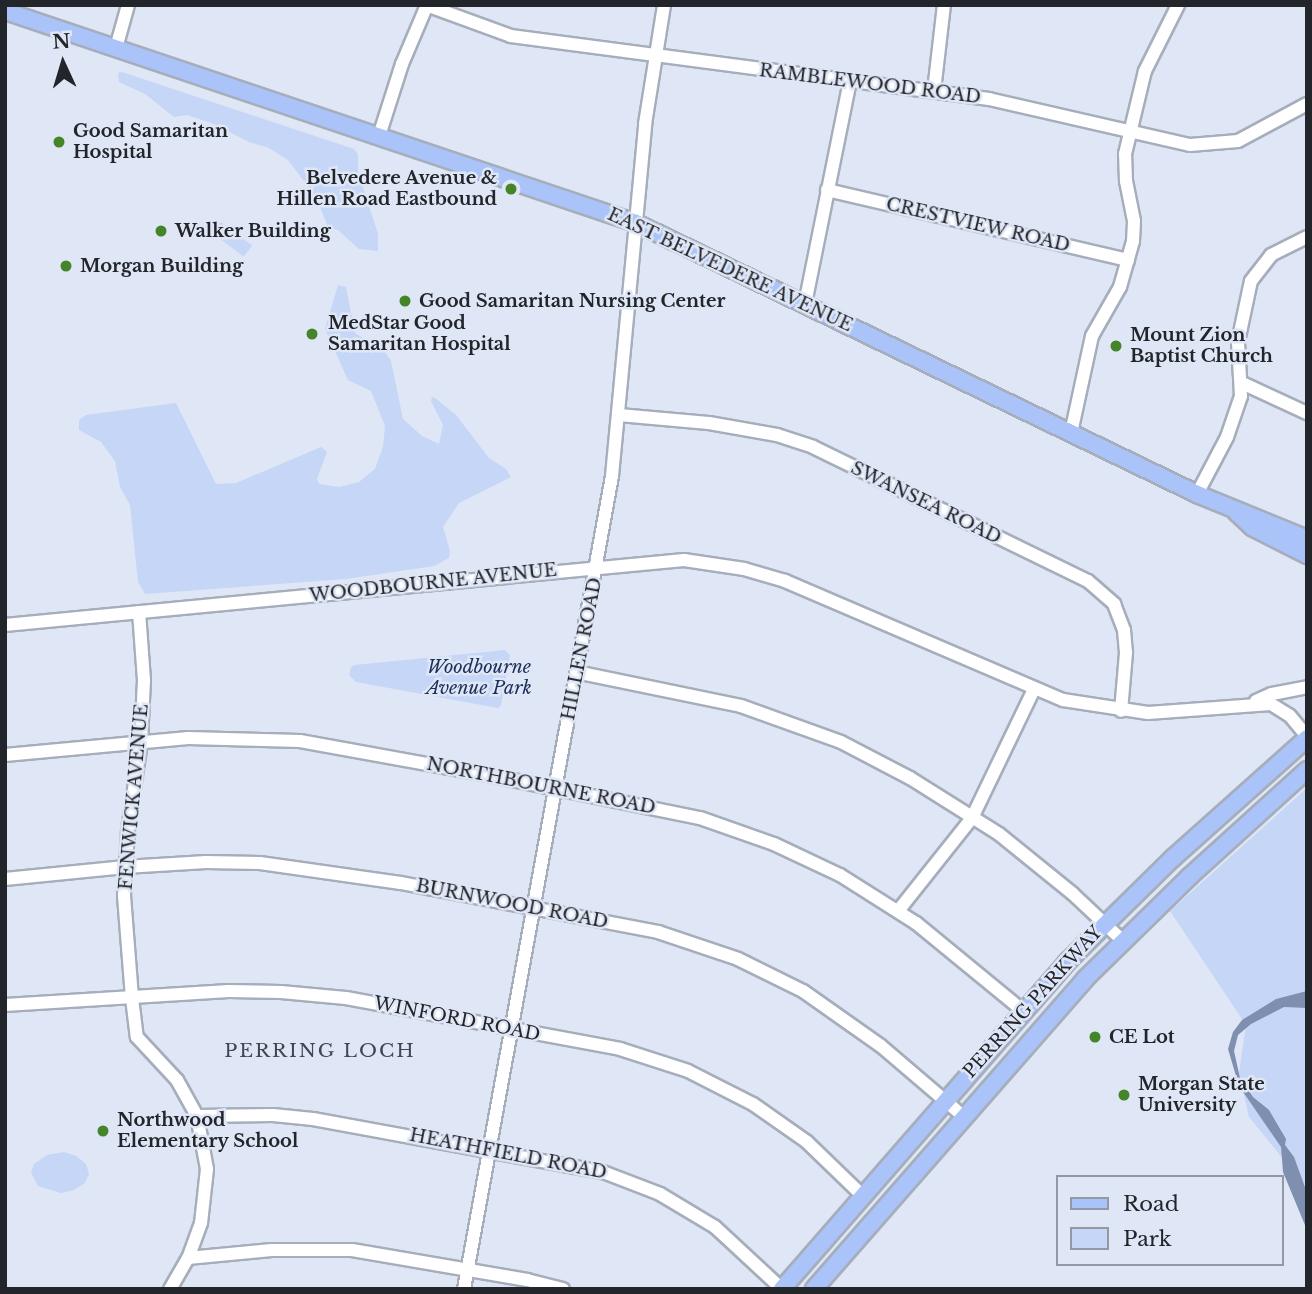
<!DOCTYPE html>
<html>
<head>
<meta charset="utf-8">
<style>
  body { margin:0 }
  #map { position:relative; width:1312px; height:1294px; overflow:hidden; background:#dfe6f5; font-family:"Libre Baskerville",serif }
  div>[style] { position:absolute }
  .green>* { inset:0; background:#c6d6f6; transform-origin:0 0 }
  .water>* { inset:0; background:#7e8faf }
  .roads { filter:drop-shadow(2px 0 #a6adbb) drop-shadow(-2px 0 #a6adbb) drop-shadow(0 2px #a6adbb) drop-shadow(0 -2px #a6adbb) }
  .minor>* { height:12px; margin:-6px; padding:0 6px; transform-origin:6px; border-radius:6px; background:#fff }
  .major>* { height:16px; margin:-8px; padding:0 8px; transform-origin:8px; border-radius:8px; background:#aac4fa }
  .dots>* { width:19px; height:19px; translate:-50% -50%; box-sizing:border-box; border:4px solid #dfe6f5; border-radius:50% }
  span { translate:-50% -50%; white-space:nowrap; text-align:center; line-height:1.15; -webkit-text-stroke:5px #dfe6f5; paint-order:stroke }
  .street-label { font-size:18px; color:#22252a }
  .poi-label { font-size:18px; color:#22252a; font-weight:700 }
  .left { translate:0 -50%; text-align:left }
  .right { translate:-100% -50%; text-align:right }
  .park-label { font-size:18px; color:#1b2f5a; font-style:italic }
  .neighbourhood-label { font-size:19px; color:#414752; letter-spacing:2px }
  .frame { position:absolute; inset:0; border:7px solid #22252a; pointer-events:none }
  .legend { position:absolute; left:1056px; top:1175px; width:228px; height:91px; box-sizing:border-box; background:#dfe6f5; border:2px solid #9399a4; margin:0; padding:9px 12px; list-style:none; font-size:21px; color:#22252a }
  .legend li { display:flex; align-items:center; gap:14px; height:35px }
  .legend b { width:35px; border:2px solid #9399a4 }
  .north { position:absolute; left:28px; top:28px; width:70px; height:70px; -webkit-text-stroke:5px #dfe6f5; paint-order:stroke; rotate:356deg; font-size:19px; font-weight:700; line-height:28px; text-align:center; color:#22252a }
  .north::after { content:''; display:block; margin:auto; width:24px; height:32px; background:#22252a; clip-path:polygon(50% 0,100% 100%,50% 72%,0 100%) }
</style>
</head>
<body>
<div id="map">
  <div class="green">
    <div style="clip-path:polygon(122px 72px,354px 149px,358px 154px,358px 172px,378px 234px,378px 251px,359px 249px,338px 230px,328px 227px,316px 197px,288px 160px,269px 148px,249px 142px,214px 124px,187px 115px,174px 117px,145px 94px,119px 82px,118px 73px)"></div>
    <div style="left:221px;top:222px;width:39px;height:14px;rotate:37deg"></div>
    <div style="clip-path:polygon(338px 285px,346px 287px,355px 333px,386px 353px,391px 361px,403px 419px,422px 436px,439px 444px,443px 425px,431px 401px,432px 397px,435px 398px,456px 415px,489px 458px,506px 469px,511px 477px,459px 503px,443px 527px,450px 551px,449px 558px,434px 566px,346px 579px,145px 594px,138px 582px,130px 505px,120px 487px,115px 461px,101px 442px,79px 430px,79px 420px,86px 415px,176px 403px,216px 484px,236px 483px,321px 447px,327px 452px,317px 479px,319px 484px,339px 487px,359px 482px,375px 469px,383px 447px,385px 426px,371px 391px,348px 380px,325px 329px)"></div>
    <div style="clip-path:polygon(505px 650px,510px 655px,501px 705px,498px 708px,356px 682px,349px 675px,351px 667px,355px 665px)"></div>
    <div style="clip-path:polygon(1307px 788px,1307px 1188px,1249px 1117px,1239px 1073px,1246px 1025px,1170px 911px)"></div>
    <div style="clip-path:polygon(64px 1152px,76px 1156px,86px 1164px,89px 1174px,85px 1183px,74px 1190px,61px 1193px,38px 1186px,31px 1173px,34px 1164px,47px 1155px)"></div>
  </div>
  <div class="water">
    <div style="clip-path:polygon(1307px 991px,1307px 1008px,1284px 1007px,1251px 1024px,1238px 1035px,1234px 1051px,1240px 1078px,1253px 1097px,1269px 1110px,1286px 1139px,1285px 1145px,1294px 1157px,1305px 1187px,1307px 1230px,1283px 1172px,1281px 1147px,1239px 1086px,1228px 1049px,1233px 1032px,1242px 1020px,1276px 999px)"></div>
  </div>
  <div class="roads">
    <div class="minor">
      <div style="left:426px;top:5px;width:90px;rotate:20deg"></div>
      <div style="left:511px;top:36px;width:482px;rotate:7.5deg"></div>
      <div style="left:989px;top:99px;width:206px;rotate:12.9deg"></div>
      <div style="left:1190px;top:145px;width:48px;rotate:-4.8deg"></div>
      <div style="left:1238px;top:141px;width:78px;rotate:-28.2deg"></div>
      <div style="left:116px;top:48px;width:45px;rotate:-74.4deg"></div>
      <div style="left:934px;top:91px;width:87px;rotate:-83.4deg"></div>
      <div style="left:379px;top:136px;width:76px;rotate:-72.3deg"></div>
      <div style="left:402px;top:64px;width:64px;rotate:-67deg"></div>
      <div style="left:827px;top:190px;width:309px;rotate:13.1deg"></div>
      <div style="left:805px;top:304px;width:227px;rotate:-78.6deg"></div>
      <div style="left:1242px;top:383px;width:72px;rotate:24.8deg"></div>
      <div style="left:619px;top:415px;width:90px;rotate:5.1deg"></div>
      <div style="left:709px;top:423px;width:69px;rotate:10deg"></div>
      <div style="left:777px;top:435px;width:38px;rotate:18deg"></div>
      <div style="left:813px;top:447px;width:306px;rotate:26deg"></div>
      <div style="left:1088px;top:581px;width:35px;rotate:41deg"></div>
      <div style="left:1114px;top:604px;width:28px;rotate:69deg"></div>
      <div style="left:1124px;top:630px;width:23px;rotate:85deg"></div>
      <div style="left:1126px;top:653px;width:58px;rotate:94.9deg"></div>
      <div style="left:1071px;top:433px;width:99px;rotate:-77.8deg"></div>
      <div style="left:1092px;top:336px;width:56px;rotate:-60.3deg"></div>
      <div style="left:1120px;top:287px;width:48px;rotate:-74.2deg"></div>
      <div style="left:1133px;top:241px;width:20px;rotate:-87deg"></div>
      <div style="left:1134px;top:221px;width:41px;rotate:-101.3deg"></div>
      <div style="left:1126px;top:181px;width:27px;rotate:-92deg"></div>
      <div style="left:1125px;top:154px;width:85px;rotate:-76.5deg"></div>
      <div style="left:1145px;top:71px;width:74px;rotate:-63.4deg"></div>
      <div style="left:1197px;top:494px;width:64px;rotate:-62.2deg"></div>
      <div style="left:1227px;top:437px;width:43px;rotate:-71.1deg"></div>
      <div style="left:1241px;top:396px;width:54px;rotate:-93.2deg"></div>
      <div style="left:1238px;top:342px;width:62px;rotate:-78deg"></div>
      <div style="left:1251px;top:281px;width:33px;rotate:-52deg"></div>
      <div style="left:1271px;top:255px;width:40px;rotate:-26.6deg"></div>
      <div style="left:139px;top:612px;width:68px;rotate:85.8deg"></div>
      <div style="left:144px;top:680px;width:62px;rotate:92.8deg"></div>
      <div style="left:141px;top:742px;width:89px;rotate:98.4deg"></div>
      <div style="left:128px;top:830px;width:66px;rotate:93.5deg"></div>
      <div style="left:124px;top:896px;width:102px;rotate:85.5deg"></div>
      <div style="left:132px;top:998px;width:39px;rotate:83deg"></div>
      <div style="left:137px;top:1037px;width:59px;rotate:47.1deg"></div>
      <div style="left:177px;top:1080px;width:41px;rotate:60.9deg"></div>
      <div style="left:197px;top:1116px;width:54px;rotate:79.3deg"></div>
      <div style="left:207px;top:1169px;width:54px;rotate:96.3deg"></div>
      <div style="left:201px;top:1223px;width:37px;rotate:110deg"></div>
      <div style="left:188px;top:1258px;width:36px;rotate:120deg"></div>
      <div style="left:5px;top:625px;width:682px;rotate:-5.47deg"></div>
      <div style="left:684px;top:560px;width:61px;rotate:8.5deg"></div>
      <div style="left:744px;top:569px;width:43px;rotate:16.3deg"></div>
      <div style="left:785px;top:581px;width:302px;rotate:23.2deg"></div>
      <div style="left:1063px;top:700px;width:86px;rotate:8.7deg"></div>
      <div style="left:1148px;top:713px;width:123px;rotate:-4.2deg"></div>
      <div style="left:1271px;top:704px;width:22px;rotate:32deg"></div>
      <div style="left:1290px;top:716px;width:26px;rotate:50deg"></div>
      <div style="left:576px;top:672px;width:168px;rotate:11.6deg"></div>
      <div style="left:741px;top:706px;width:106px;rotate:19.8deg"></div>
      <div style="left:841px;top:742px;width:78px;rotate:27.6deg"></div>
      <div style="left:910px;top:778px;width:105px;rotate:32.2deg"></div>
      <div style="left:999px;top:834px;width:95px;rotate:39deg"></div>
      <div style="left:1073px;top:894px;width:67px;rotate:43.2deg"></div>
      <div style="left:1256px;top:701px;width:17px;rotate:-24deg"></div>
      <div style="left:1272px;top:694px;width:36px;rotate:-11deg"></div>
      <div style="left:5px;top:755px;width:184px;rotate:-5.3deg"></div>
      <div style="left:188px;top:738px;width:112px;rotate:1.5deg"></div>
      <div style="left:300px;top:741px;width:201px;rotate:10.3deg"></div>
      <div style="left:498px;top:777px;width:206px;rotate:11.5deg"></div>
      <div style="left:700px;top:818px;width:78px;rotate:19.4deg"></div>
      <div style="left:774px;top:844px;width:73px;rotate:25.2deg"></div>
      <div style="left:840px;top:875px;width:90px;rotate:32.3deg"></div>
      <div style="left:916px;top:923px;width:139px;rotate:39.4deg"></div>
      <div style="left:5px;top:879px;width:121px;rotate:-5.7deg"></div>
      <div style="left:125px;top:867px;width:81px;rotate:-3.5deg"></div>
      <div style="left:206px;top:862px;width:54px;rotate:1.1deg"></div>
      <div style="left:260px;top:863px;width:142px;rotate:8.1deg"></div>
      <div style="left:401px;top:883px;width:262px;rotate:10.8deg"></div>
      <div style="left:658px;top:932px;width:84px;rotate:18.6deg"></div>
      <div style="left:738px;top:959px;width:72px;rotate:26.2deg"></div>
      <div style="left:803px;top:991px;width:95px;rotate:35.2deg"></div>
      <div style="left:881px;top:1046px;width:109px;rotate:40.5deg"></div>
      <div style="left:898px;top:911px;width:119px;rotate:-51.5deg"></div>
      <div style="left:972px;top:818px;width:143px;rotate:-64.3deg"></div>
      <div style="left:5px;top:1005px;width:224px;rotate:-3.6deg"></div>
      <div style="left:229px;top:991px;width:52px;rotate:1.1deg"></div>
      <div style="left:281px;top:992px;width:65px;rotate:5.3deg"></div>
      <div style="left:346px;top:998px;width:279px;rotate:10.5deg"></div>
      <div style="left:620px;top:1049px;width:71px;rotate:17.9deg"></div>
      <div style="left:688px;top:1071px;width:73px;rotate:26.9deg"></div>
      <div style="left:753px;top:1104px;width:66px;rotate:35.1deg"></div>
      <div style="left:807px;top:1142px;width:78px;rotate:44deg"></div>
      <div style="left:197px;top:1116px;width:76px;rotate:-0.8deg"></div>
      <div style="left:273px;top:1115px;width:40px;rotate:5.7deg"></div>
      <div style="left:313px;top:1119px;width:295px;rotate:10.4deg"></div>
      <div style="left:603px;top:1172px;width:61px;rotate:21.1deg"></div>
      <div style="left:660px;top:1194px;width:64px;rotate:31deg"></div>
      <div style="left:715px;top:1227px;width:91px;rotate:42.8deg"></div>
      <div style="left:188px;top:1258px;width:84px;rotate:-5.4deg"></div>
      <div style="left:272px;top:1250px;width:80px"></div>
      <div style="left:352px;top:1250px;width:178px;rotate:9.7deg"></div>
      <div style="left:527px;top:1280px;width:37px;rotate:14deg"></div>
      <div style="left:464px;top:1289px;width:826px;rotate:-79.68deg"></div>
      <div style="left:612px;top:476px;width:354px;rotate:-84.6deg"></div>
      <div style="left:645px;top:124px;width:121px;rotate:-80.9deg"></div>
    </div>
    <div class="major">
      <div style="left:5px;top:11px;width:666px;rotate:18.57deg"></div>
      <div style="left:636px;top:223px;width:623px;rotate:25.78deg"></div>
      <div style="left:1197px;top:494px;width:119px;rotate:22.2deg"></div>
      <div style="left:1236px;top:512px;width:22px;rotate:43deg"></div>
      <div style="left:1252px;top:527px;width:62px;rotate:27deg"></div>
      <div style="left:782px;top:1289px;width:434px;rotate:-48.9deg"></div>
      <div style="left:1067px;top:962px;width:148px;rotate:-44.5deg"></div>
      <div style="left:1173px;top:858px;width:180px;rotate:-41.8deg"></div>
      <div style="left:814px;top:1289px;width:412px;rotate:-48.8deg"></div>
      <div style="left:1085px;top:979px;width:146px;rotate:-44.4deg"></div>
      <div style="left:1189px;top:877px;width:159px;rotate:-42.2deg"></div>
    </div>
  </div>
  <div class="dots">
    <div style="left:59px;top:142px;background:#438528"></div>
    <div style="left:511px;top:189px;background:#438528"></div>
    <div style="left:161px;top:231px;background:#438528"></div>
    <div style="left:66px;top:266px;background:#438528"></div>
    <div style="left:405px;top:301px;background:#438528"></div>
    <div style="left:312px;top:334px;background:#438528"></div>
    <div style="left:1116px;top:346px;background:#438528"></div>
    <div style="left:1095px;top:1037px;background:#438528"></div>
    <div style="left:1124px;top:1095px;background:#438528"></div>
    <div style="left:103px;top:1131px;background:#438528"></div>
  </div>
  <div class="street-label">
    <span style="left:870px;top:84px;rotate:7deg">RAMBLEWOOD ROAD</span>
    <span style="left:978px;top:225px;rotate:13deg">CRESTVIEW ROAD</span>
    <span style="left:730px;top:270px;rotate:25deg">EAST BELVEDERE AVENUE</span>
    <span style="left:926px;top:503px;rotate:26deg">SWANSEA ROAD</span>
    <span style="left:433px;top:583px;rotate:-6deg">WOODBOURNE AVENUE</span>
    <span style="left:582px;top:649px;rotate:-79deg">HILLEN ROAD</span>
    <span style="left:541px;top:786px;rotate:11deg">NORTHBOURNE ROAD</span>
    <span style="left:134px;top:797px;rotate:-85deg">FENWICK AVENUE</span>
    <span style="left:512px;top:904px;rotate:11deg">BURNWOOD ROAD</span>
    <span style="left:1033px;top:1002px;rotate:-48deg">PERRING PARKWAY</span>
    <span style="left:457px;top:1019px;rotate:11deg">WINFORD ROAD</span>
    <span style="left:508px;top:1154px;rotate:11deg">HEATHFIELD ROAD</span>
  </div>
  <div class="poi-label">
    <span class="left" style="left:73px;top:142px">Good Samaritan<br>Hospital</span>
    <span class="right" style="left:497px;top:189px">Belvedere Avenue &amp;<br>Hillen Road Eastbound</span>
    <span class="left" style="left:175px;top:231px">Walker Building</span>
    <span class="left" style="left:80px;top:266px">Morgan Building</span>
    <span class="left" style="left:419px;top:301px">Good Samaritan Nursing Center</span>
    <span class="left" style="left:328px;top:334px">MedStar Good<br>Samaritan Hospital</span>
    <span class="left" style="left:1130px;top:346px">Mount Zion<br>Baptist Church</span>
    <span class="left" style="left:1109px;top:1037px">CE Lot</span>
    <span class="left" style="left:1138px;top:1095px">Morgan State<br>University</span>
    <span class="left" style="left:117px;top:1131px">Northwood<br>Elementary School</span>
  </div>
  <div class="park-label">
    <span style="left:479px;top:678px">Woodbourne<br>Avenue Park</span>
  </div>
  <div class="neighbourhood-label">
    <span style="left:320px;top:1051px">PERRING LOCH</span>
  </div>
  <div class="frame"></div>
  <ul class="legend">
  <li><b style="height:9px;background:#aac4fa"></b>Road</li>
  <li><b style="height:19px;background:#c6d6f6"></b>Park</li>
  </ul>
  <div class="north">N</div>
</div>
</body>
</html>
